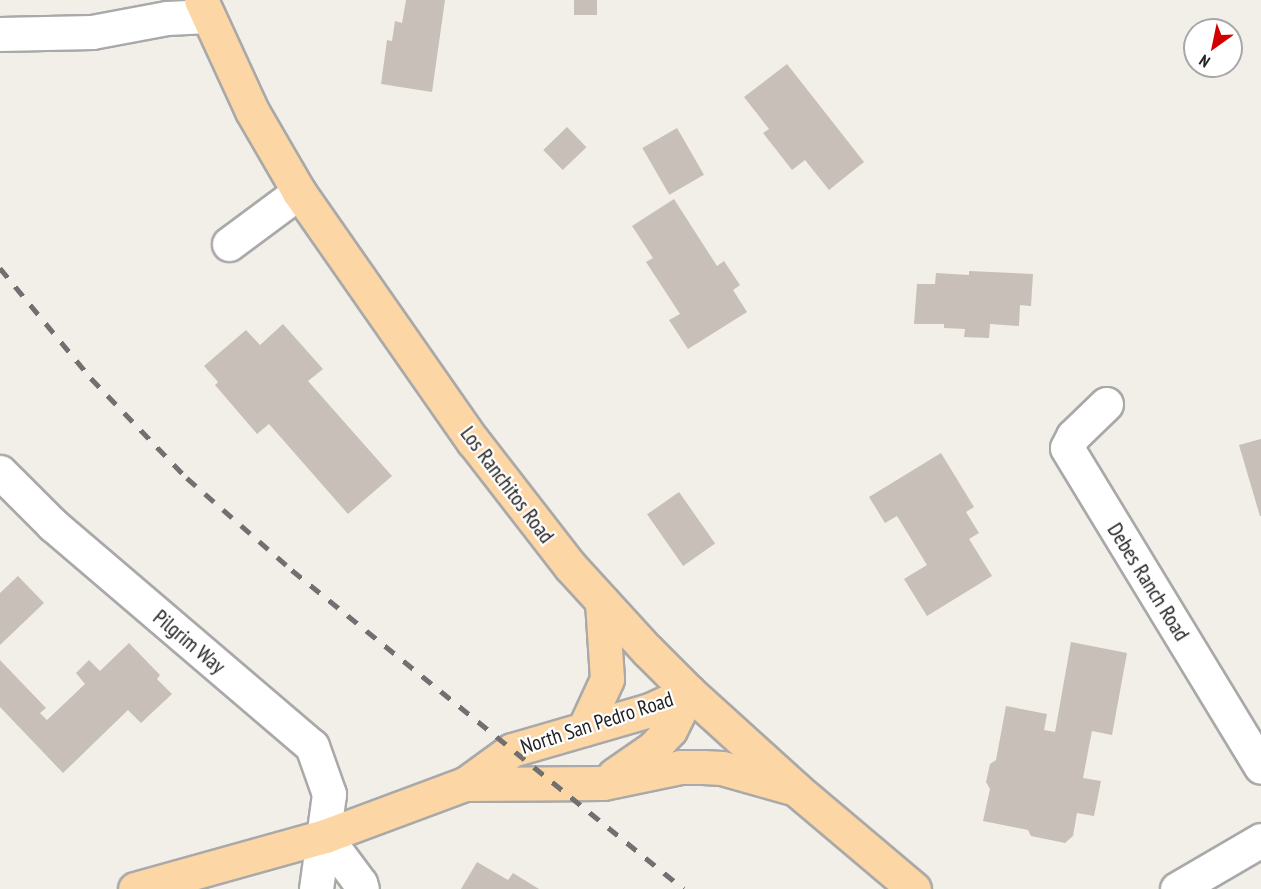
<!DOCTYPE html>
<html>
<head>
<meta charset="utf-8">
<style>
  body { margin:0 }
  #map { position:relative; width:1261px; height:889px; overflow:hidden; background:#f2efe9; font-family:"PT Sans Narrow",sans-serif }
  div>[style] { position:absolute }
  .building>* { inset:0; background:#c7bfb8; transform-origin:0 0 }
  .roads { filter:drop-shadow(2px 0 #a9a9a9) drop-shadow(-2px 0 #a9a9a9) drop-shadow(0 2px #a9a9a9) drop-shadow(0 -2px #a9a9a9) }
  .minor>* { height:33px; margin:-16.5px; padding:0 16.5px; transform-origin:16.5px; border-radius:16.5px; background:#fff }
  .major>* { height:33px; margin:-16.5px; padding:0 16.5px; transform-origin:16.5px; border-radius:16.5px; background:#fcd6a4 }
  .rail>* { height:4.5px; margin-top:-2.25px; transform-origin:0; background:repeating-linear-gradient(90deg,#707070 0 12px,transparent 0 24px) }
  span { translate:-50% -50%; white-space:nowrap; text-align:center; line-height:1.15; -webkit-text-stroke:4.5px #fff; paint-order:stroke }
  .street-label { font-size:21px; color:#222 }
  .north { position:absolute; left:1183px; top:18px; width:60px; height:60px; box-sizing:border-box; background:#fff; border:2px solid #a7a7a7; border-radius:50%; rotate:213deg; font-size:16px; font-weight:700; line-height:24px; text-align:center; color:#222 }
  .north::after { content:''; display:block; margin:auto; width:21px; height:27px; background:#d40000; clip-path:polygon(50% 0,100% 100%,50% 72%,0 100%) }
</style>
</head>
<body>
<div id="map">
  <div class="building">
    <div style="clip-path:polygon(406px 0,445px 0,432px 92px,381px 84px,387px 40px,392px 41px,395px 21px,402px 23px)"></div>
    <div style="left:574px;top:0;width:23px;height:15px"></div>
    <div style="clip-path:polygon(787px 64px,864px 162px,829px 190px,805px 160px,792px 170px,763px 133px,769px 129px,744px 97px)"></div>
    <div style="left:567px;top:127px;width:28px;height:33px;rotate:46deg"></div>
    <div style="left:677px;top:128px;width:54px;height:40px;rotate:60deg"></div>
    <div style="clip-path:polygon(674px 199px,717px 266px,724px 261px,740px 285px,733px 290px,747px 312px,688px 349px,669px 320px,680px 314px,646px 262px,653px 258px,632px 226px)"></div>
    <div style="clip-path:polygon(969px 271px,1033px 274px,1031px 306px,1020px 305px,1019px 326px,990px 324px,989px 338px,964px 337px,965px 329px,944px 328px,944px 324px,914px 324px,917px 284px,935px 284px,936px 273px,969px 275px)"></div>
    <div style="clip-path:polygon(283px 324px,323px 369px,308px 381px,392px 476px,348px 514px,269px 424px,257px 434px,215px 385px,218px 382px,204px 366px,246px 330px,260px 345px)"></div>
    <div style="clip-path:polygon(1261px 439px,1261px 516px,1260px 516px,1239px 445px)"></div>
    <div style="clip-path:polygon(941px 453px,974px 507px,966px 512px,979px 533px,969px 539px,992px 576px,927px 616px,904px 579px,927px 565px,897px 516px,885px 523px,869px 497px)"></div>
    <div style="left:679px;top:492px;width:63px;height:39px;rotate:55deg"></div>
    <div style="clip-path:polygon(18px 576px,44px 603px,0 645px,0 593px)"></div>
    <div style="clip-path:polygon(1071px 642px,1127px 653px,1112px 735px,1092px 731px,1083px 778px,1101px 781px,1094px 816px,1077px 813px,1073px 836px,1065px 843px,1031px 836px,1028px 830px,983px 821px,990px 789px,986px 782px,990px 764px,996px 760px,1006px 706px,1047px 714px,1044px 730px,1055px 732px)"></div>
    <div style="clip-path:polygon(129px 643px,160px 675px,157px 679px,172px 694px,141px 723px,128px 710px,63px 773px,0 707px,0 660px,46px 708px,40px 713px,47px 720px,85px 684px,76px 673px,89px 660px,100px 671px)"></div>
    <div style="clip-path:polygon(477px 862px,508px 880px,513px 873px,539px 889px,461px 889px)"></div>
  </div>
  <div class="roads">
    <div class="minor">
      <div style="left:0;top:34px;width:92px;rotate:-1.2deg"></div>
      <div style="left:92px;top:32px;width:76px;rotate:-10.6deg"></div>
      <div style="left:167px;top:18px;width:41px;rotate:-2.8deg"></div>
      <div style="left:229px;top:244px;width:87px;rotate:-36.6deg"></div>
      <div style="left:1106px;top:404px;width:46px;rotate:135.9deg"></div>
      <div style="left:1073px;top:436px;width:13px;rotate:117deg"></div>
      <div style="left:1067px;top:448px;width:373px;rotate:58.7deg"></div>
      <div style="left:0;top:472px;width:75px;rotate:45deg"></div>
      <div style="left:53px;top:525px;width:340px;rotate:40.5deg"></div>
      <div style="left:312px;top:746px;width:51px;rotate:70.5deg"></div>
      <div style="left:329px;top:794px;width:96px;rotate:97.8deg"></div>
      <div style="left:325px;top:836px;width:59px;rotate:53.3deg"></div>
      <div style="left:360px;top:883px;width:6px;rotate:72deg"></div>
      <div style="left:1177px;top:889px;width:97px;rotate:-30.3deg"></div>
    </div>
    <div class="major">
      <div style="left:201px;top:0;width:122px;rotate:65.3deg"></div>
      <div style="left:252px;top:111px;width:94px;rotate:59.9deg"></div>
      <div style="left:299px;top:192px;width:304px;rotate:55.1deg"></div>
      <div style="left:473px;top:441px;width:158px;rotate:52.2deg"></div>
      <div style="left:570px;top:566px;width:115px;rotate:47.5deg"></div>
      <div style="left:648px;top:651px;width:58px;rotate:45deg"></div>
      <div style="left:689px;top:692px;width:146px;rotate:42.2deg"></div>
      <div style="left:797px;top:790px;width:153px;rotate:40.2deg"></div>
      <div style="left:584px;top:729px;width:55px;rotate:-65.3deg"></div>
      <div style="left:607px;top:679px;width:78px;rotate:-93.7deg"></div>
      <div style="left:614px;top:775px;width:47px;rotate:-34.7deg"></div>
      <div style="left:653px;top:748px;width:25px;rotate:-47deg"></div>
      <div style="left:670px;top:730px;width:42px;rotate:-63.4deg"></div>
      <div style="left:465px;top:784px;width:138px;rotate:-0.4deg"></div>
      <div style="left:603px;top:783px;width:80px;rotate:-11.6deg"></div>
      <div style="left:681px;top:767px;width:22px"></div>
      <div style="left:703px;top:767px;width:19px;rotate:3deg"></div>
      <div style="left:722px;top:768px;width:70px;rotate:15.8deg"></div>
      <div style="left:135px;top:889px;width:197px;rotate:-15.6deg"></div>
      <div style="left:325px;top:836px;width:149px;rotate:-20.4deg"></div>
      <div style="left:465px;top:784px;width:58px;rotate:-35.9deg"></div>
      <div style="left:512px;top:750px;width:144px;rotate:-16.2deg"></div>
      <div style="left:650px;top:710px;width:43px;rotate:-24.8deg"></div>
    </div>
  </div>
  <div class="rail">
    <div style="left:0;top:268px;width:143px;rotate:50.4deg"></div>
    <div style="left:91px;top:378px;width:139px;rotate:46.2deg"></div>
    <div style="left:187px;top:478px;width:140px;rotate:41.2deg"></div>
    <div style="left:292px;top:570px;width:505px;rotate:39.14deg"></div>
  </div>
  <div class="street-label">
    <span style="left:507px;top:485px;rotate:53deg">Los Ranchitos Road</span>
    <span style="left:1148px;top:582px;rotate:58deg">Debes Ranch Road</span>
    <span style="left:189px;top:642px;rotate:40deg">Pilgrim Way</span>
    <span style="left:597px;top:723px;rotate:-18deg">North San Pedro Road</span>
  </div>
  <div class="north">N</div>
</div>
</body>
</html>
